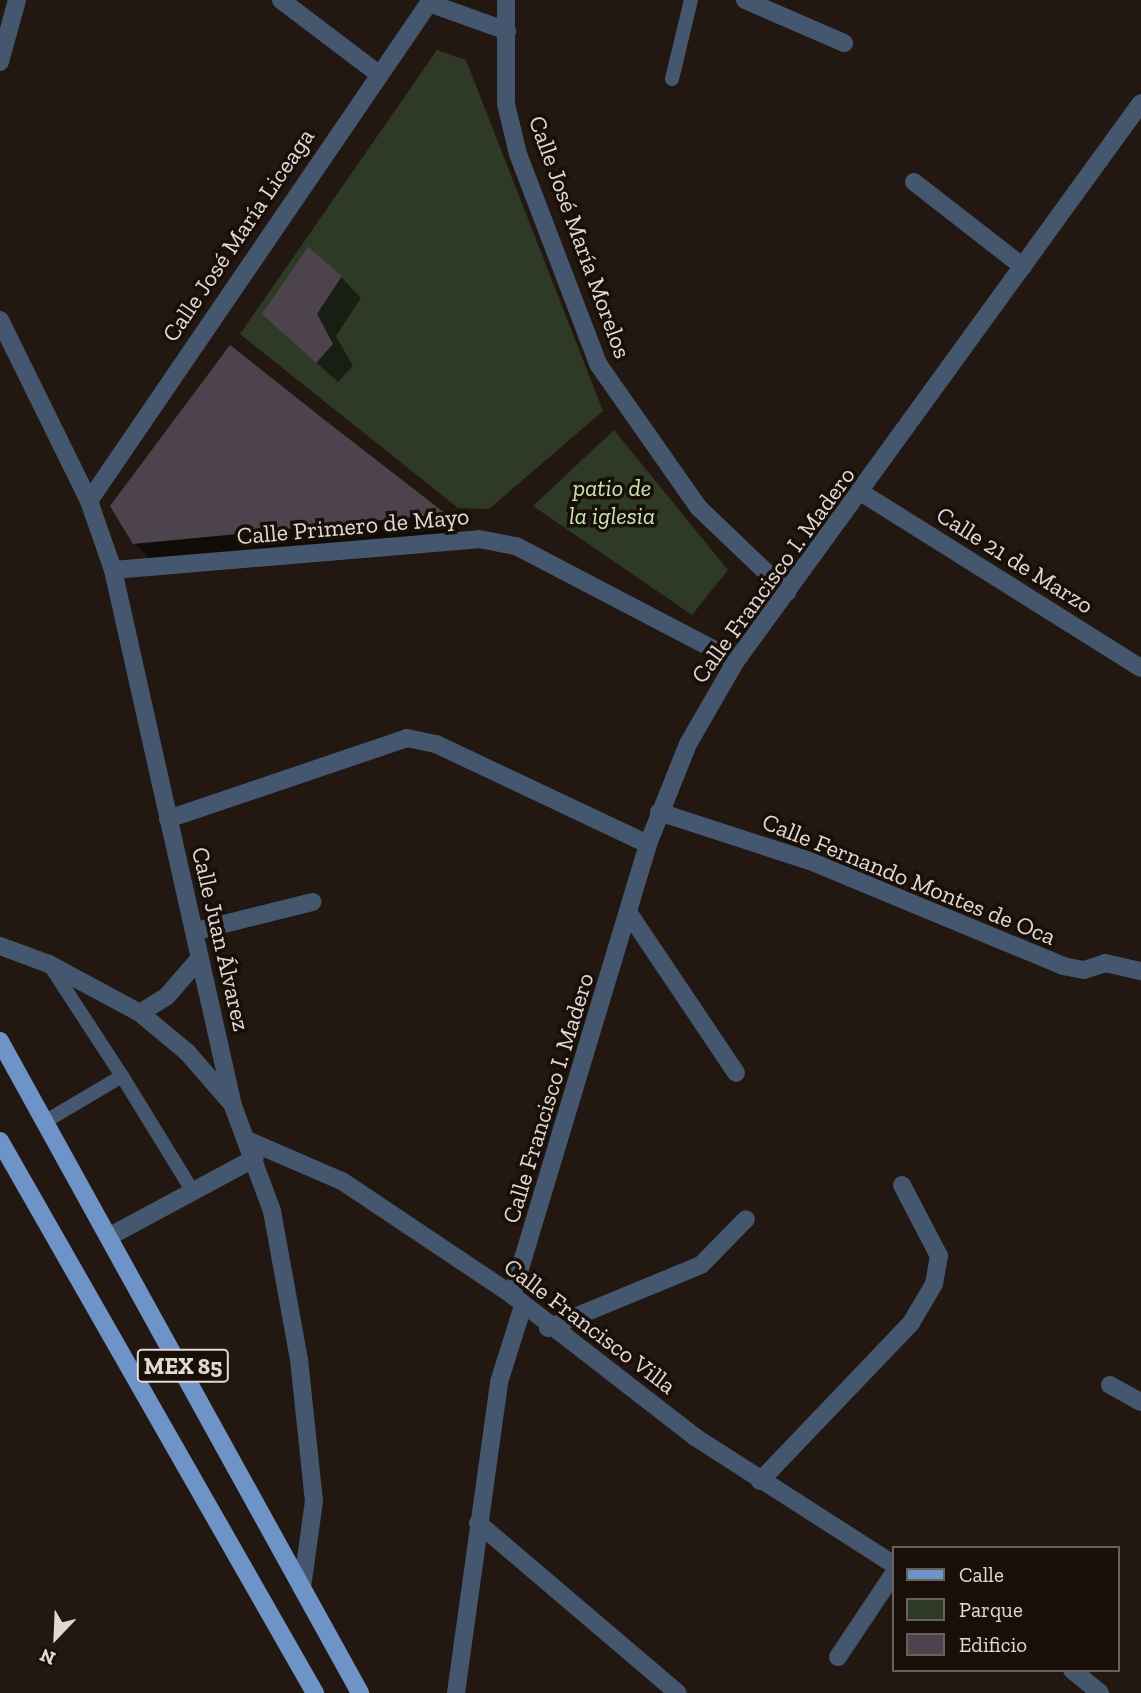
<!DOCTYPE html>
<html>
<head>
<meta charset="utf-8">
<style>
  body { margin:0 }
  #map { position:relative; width:1141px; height:1693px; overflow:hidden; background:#221811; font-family:"Zilla Slab",serif }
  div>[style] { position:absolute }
  .green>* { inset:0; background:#2e3926 }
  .shadow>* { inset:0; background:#0007 }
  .building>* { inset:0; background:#4d434d }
  .service>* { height:14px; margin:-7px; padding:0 7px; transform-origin:7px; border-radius:7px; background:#45576f }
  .minor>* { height:18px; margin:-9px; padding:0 9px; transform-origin:9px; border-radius:9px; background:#45576f }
  .tertiary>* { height:18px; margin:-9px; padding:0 9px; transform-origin:9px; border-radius:9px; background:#45576f }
  .primary>* { height:18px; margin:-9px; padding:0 9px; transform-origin:9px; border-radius:9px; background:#6e93c6 }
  span { translate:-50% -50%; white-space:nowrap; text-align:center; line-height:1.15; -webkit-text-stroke:7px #190f09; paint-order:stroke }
  .shield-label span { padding:2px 5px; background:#190f09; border:2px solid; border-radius:5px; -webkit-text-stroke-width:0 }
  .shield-label { font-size:23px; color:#e1d9d5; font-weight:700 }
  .street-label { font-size:24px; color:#e1d9d5 }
  .park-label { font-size:24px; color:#c8e5b3; font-style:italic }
  .legend { position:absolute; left:892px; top:1546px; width:228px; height:126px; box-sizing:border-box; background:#190f09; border:2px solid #69605b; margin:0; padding:9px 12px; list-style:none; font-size:21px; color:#e1d9d5 }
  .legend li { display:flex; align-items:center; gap:14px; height:35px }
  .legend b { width:35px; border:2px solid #69605b }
  .north { position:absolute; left:21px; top:1602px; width:70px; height:70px; -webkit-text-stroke:5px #190f09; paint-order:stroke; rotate:203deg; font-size:19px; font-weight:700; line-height:28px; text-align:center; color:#e1d9d5 }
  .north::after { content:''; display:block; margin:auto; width:24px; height:32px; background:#e1d9d5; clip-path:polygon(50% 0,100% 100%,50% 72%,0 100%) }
</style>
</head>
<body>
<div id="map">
  <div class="green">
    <div style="clip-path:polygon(437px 50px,466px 60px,603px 411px,489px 509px,458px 508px,240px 334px)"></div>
    <div style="clip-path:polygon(614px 430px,728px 570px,692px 615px,533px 506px)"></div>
  </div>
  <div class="shadow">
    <div style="clip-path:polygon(341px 277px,361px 298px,336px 336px,353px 366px,338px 382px,285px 335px)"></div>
    <div style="clip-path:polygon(230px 348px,445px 516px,470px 541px,161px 570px,134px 543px)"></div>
  </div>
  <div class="building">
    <div style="clip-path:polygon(308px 247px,342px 276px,317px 314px,333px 344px,316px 363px,262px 314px)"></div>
    <div style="clip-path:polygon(230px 345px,326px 421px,446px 514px,133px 544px,110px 506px)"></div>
  </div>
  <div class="service">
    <div style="left:672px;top:79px;width:81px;rotate:-76.5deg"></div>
    <div style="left:122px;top:1076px;width:136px;rotate:58.5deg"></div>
    <div style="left:46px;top:1121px;width:88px;rotate:-30.6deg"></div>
    <div style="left:122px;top:1076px;width:134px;rotate:-123.1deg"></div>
  </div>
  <div class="minor">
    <div style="left:281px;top:0;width:121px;rotate:37.2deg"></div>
    <div style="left:506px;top:0;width:104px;rotate:90deg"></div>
    <div style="left:506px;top:104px;width:51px;rotate:76.5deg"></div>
    <div style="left:518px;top:154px;width:225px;rotate:69.1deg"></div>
    <div style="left:598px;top:364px;width:176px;rotate:55deg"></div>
    <div style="left:699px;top:508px;width:122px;rotate:43.7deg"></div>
    <div style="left:745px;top:0;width:108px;rotate:23.5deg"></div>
    <div style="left:429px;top:3px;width:83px;rotate:19.7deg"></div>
    <div style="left:914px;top:182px;width:138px;rotate:37.9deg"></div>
    <div style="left:0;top:320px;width:202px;rotate:63.8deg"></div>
    <div style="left:89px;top:501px;width:73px;rotate:70.8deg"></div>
    <div style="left:113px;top:570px;width:549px;rotate:77.38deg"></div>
    <div style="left:233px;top:1106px;width:112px;rotate:69.6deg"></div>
    <div style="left:272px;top:1211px;width:150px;rotate:79.7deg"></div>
    <div style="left:299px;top:1359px;width:143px;rotate:84deg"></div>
    <div style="left:314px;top:1501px;width:88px;rotate:97.9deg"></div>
    <div style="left:862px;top:493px;width:329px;rotate:32.1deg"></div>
    <div style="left:89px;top:501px;width:607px;rotate:-55.68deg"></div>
    <div style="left:113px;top:570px;width:367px;rotate:-4.8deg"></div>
    <div style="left:479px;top:539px;width:38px;rotate:11deg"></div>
    <div style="left:516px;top:546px;width:248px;rotate:27.6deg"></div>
    <div style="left:659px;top:812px;width:159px;rotate:18deg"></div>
    <div style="left:810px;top:861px;width:274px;rotate:22.5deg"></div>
    <div style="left:1063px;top:966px;width:21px;rotate:11deg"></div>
    <div style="left:1084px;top:970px;width:22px;rotate:-18deg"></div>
    <div style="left:1105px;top:963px;width:37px;rotate:13deg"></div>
    <div style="left:168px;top:819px;width:252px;rotate:-18.7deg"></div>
    <div style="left:407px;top:738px;width:30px;rotate:12deg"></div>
    <div style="left:436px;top:744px;width:234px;rotate:25.3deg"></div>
    <div style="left:630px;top:915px;width:190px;rotate:56.1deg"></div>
    <div style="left:196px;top:931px;width:120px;rotate:-14deg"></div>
    <div style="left:0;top:946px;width:52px;rotate:20.2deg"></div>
    <div style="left:49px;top:964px;width:103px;rotate:28.3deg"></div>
    <div style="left:140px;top:1013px;width:61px;rotate:39.7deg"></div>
    <div style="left:187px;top:1052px;width:69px;rotate:49.1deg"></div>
    <div style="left:140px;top:1013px;width:32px;rotate:-32deg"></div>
    <div style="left:167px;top:996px;width:50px;rotate:-49deg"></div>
    <div style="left:249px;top:1141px;width:101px;rotate:23.3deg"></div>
    <div style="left:342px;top:1181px;width:205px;rotate:33.8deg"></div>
    <div style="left:512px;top:1295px;width:232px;rotate:37.8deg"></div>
    <div style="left:695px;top:1437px;width:237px;rotate:32.7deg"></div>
    <div style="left:112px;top:1235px;width:162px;rotate:-28.3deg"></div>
    <div style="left:512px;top:1295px;width:471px;rotate:-73.2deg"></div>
    <div style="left:648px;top:844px;width:108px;rotate:-68.2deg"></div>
    <div style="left:688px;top:744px;width:96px;rotate:-60deg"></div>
    <div style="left:736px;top:661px;width:689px;rotate:-54.03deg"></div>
    <div style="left:548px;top:1328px;width:165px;rotate:-22.4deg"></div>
    <div style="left:701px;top:1265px;width:64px;rotate:-45.6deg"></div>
    <div style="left:1110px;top:1385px;width:35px;rotate:29deg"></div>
    <div style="left:760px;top:1481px;width:219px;rotate:-46.3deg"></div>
    <div style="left:911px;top:1323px;width:45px;rotate:-59.5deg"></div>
    <div style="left:934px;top:1284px;width:28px;rotate:-80deg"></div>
    <div style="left:939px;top:1256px;width:80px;rotate:-117.5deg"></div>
    <div style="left:478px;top:1523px;width:262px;rotate:40.4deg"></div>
    <div style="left:838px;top:1657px;width:101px;rotate:-56.3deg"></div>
    <div style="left:1072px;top:1670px;width:36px;rotate:39deg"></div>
    <div style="left:456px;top:1693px;width:314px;rotate:-82.1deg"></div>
    <div style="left:499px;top:1382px;width:80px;rotate:-72.5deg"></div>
  </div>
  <div class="tertiary">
    <div style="left:0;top:62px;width:64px;rotate:-74.7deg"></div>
  </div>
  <div class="primary">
    <div style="left:0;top:1041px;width:745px;rotate:61.09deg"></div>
    <div style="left:0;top:1141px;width:636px;rotate:60.29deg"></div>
  </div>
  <div class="shield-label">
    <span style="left:183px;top:1366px">MEX 85</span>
  </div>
  <div class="street-label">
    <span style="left:238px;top:235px;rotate:-56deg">Calle José María Liceaga</span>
    <span style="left:580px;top:237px;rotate:70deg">Calle José María Morelos</span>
    <span style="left:353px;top:526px;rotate:-5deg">Calle Primero de Mayo</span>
    <span style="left:1015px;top:560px;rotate:32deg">Calle 21 de Marzo</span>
    <span style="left:773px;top:575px;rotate:-54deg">Calle Francisco I. Madero</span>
    <span style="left:909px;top:879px;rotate:22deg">Calle Fernando Montes de Oca</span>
    <span style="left:221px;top:939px;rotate:77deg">Calle Juan Álvarez</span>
    <span style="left:548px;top:1098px;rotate:-73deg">Calle Francisco I. Madero</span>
    <span style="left:590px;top:1326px;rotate:37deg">Calle Francisco Villa</span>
  </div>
  <div class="park-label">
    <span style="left:612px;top:502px">patio de<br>la iglesia</span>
  </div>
  <ul class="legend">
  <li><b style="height:9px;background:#6e93c6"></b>Calle</li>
  <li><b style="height:19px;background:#2e3926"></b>Parque</li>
  <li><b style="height:19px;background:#4d434d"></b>Edificio</li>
  </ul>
  <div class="north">N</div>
</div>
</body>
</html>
